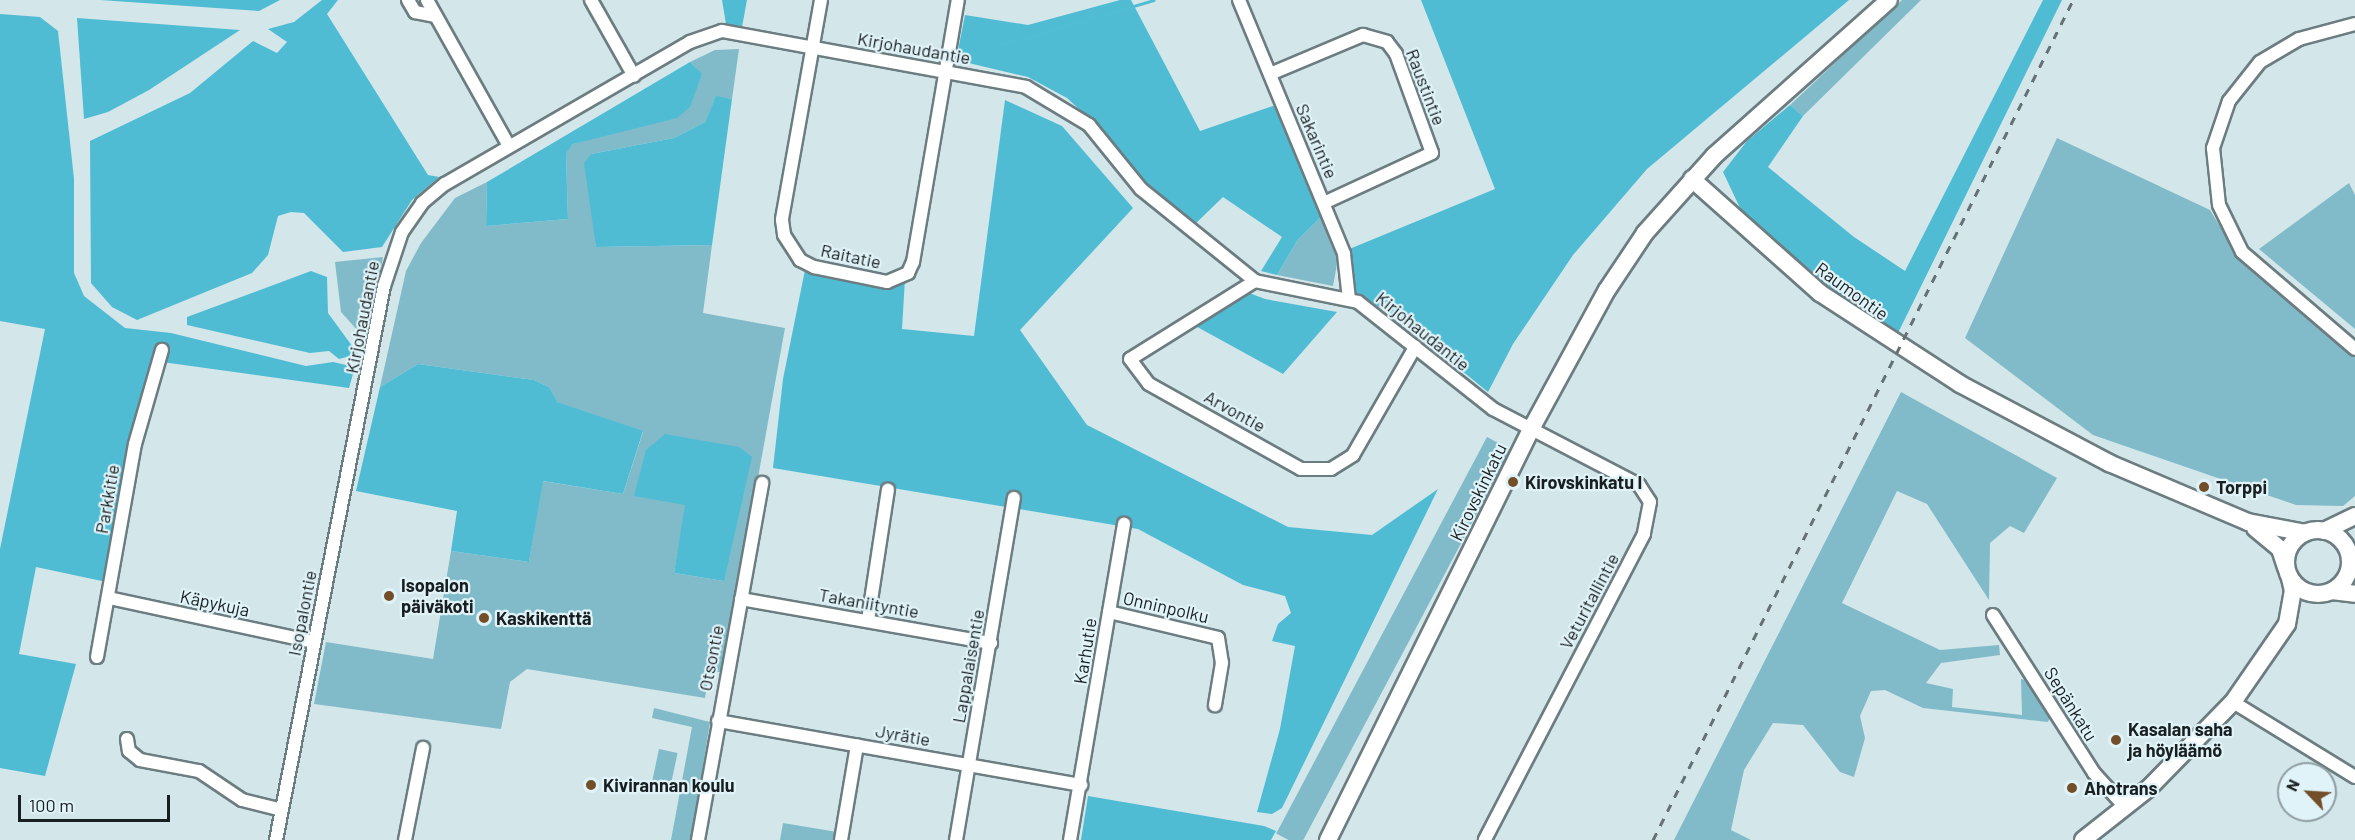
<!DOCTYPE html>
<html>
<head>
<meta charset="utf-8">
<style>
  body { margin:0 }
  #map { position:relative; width:2355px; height:840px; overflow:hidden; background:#d3e6ea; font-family:Barlow,sans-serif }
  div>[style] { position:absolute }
  .green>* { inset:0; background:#81bbc9; transform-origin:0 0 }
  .forest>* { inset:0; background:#4fbcd4 }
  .stream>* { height:3px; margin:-1.5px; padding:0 1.5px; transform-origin:1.5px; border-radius:1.5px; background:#51bdd5 }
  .roads { filter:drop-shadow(2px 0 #6c7d81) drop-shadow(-2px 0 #6c7d81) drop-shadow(0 2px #6c7d81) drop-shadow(0 -2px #6c7d81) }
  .street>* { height:12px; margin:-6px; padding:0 6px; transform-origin:6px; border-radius:6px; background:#fff }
  .secondary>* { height:16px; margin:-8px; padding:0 8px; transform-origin:8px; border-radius:8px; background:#fff }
  .secondary>.ring { margin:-8px; padding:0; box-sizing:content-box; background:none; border:16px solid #fff; border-radius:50% }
  .rail>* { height:3px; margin-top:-1.5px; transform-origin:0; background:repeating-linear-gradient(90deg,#667174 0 8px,transparent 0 16px) }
  .dots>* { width:16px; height:16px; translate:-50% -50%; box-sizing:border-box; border:3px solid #e0f3f8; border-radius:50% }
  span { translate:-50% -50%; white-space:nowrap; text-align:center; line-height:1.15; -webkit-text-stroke:4.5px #e0f3f8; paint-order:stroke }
  .street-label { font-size:18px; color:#191f21 }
  .poi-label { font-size:18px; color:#191f21; font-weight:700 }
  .left { translate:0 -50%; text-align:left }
  .north { position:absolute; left:2277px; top:762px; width:60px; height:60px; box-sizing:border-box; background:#e0f3f8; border:2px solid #909ea2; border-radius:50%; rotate:295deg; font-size:16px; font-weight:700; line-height:24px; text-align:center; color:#191f21 }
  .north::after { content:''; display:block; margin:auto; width:21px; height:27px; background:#724e29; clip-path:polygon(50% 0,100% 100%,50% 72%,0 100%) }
  .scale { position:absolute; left:18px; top:795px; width:152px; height:27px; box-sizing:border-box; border:3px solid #191f21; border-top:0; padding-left:8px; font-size:18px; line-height:21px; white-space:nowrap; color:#191f21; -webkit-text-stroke:4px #e0f3f8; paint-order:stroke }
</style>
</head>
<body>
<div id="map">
  <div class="green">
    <div style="clip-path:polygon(1902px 0,1921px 0,1803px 116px,1790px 105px)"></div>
    <div style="clip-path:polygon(evenodd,739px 49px,732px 99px,716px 97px,705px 122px,674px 138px,591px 154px,596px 247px,712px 245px,703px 313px,785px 328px,723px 672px,709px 672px,705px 698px,527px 669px,510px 682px,501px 729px,314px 704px,326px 642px,433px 659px,451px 551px,529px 562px,542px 481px,623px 494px,643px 432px,556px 402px,549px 387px,534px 380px,418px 364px,380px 387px,406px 271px,421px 243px,455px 198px,487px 182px,486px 226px,568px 219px,566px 154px,573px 144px,604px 134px,702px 75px,690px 62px,715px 50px,739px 49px,686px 505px,724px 581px,674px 573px,686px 505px)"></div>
    <div style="clip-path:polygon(2057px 138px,2210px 210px,2233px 248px,2355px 352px,2355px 496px,2343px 506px,2296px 505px,2093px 435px,1965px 338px)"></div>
    <div style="clip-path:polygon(2349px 183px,2355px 195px,2355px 329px,2259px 249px)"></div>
    <div style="clip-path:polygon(1323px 215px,1338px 259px,1333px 286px,1277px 275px,1297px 241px)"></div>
    <div style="clip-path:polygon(383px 257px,367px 341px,341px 312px,335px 262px)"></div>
    <div style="clip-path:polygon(1901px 392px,2057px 478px,2024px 533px,2010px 526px,1990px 543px,1989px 600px,1927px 504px,1897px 491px,1842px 603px,1940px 650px,1999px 645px,2000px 655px,1941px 663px,1926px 683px,1953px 689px,1952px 707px,2022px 715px,2021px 679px,2026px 680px,2050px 718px,2048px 722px,1923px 708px,1885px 690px,1871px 691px,1860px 716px,1865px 738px,1854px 777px,1840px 772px,1803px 725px,1773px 723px,1744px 770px,1731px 830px,1751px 840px,1674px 840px)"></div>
    <div style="left:1487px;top:437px;width:27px;height:449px;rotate:28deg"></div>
    <div style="clip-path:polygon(654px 708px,710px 722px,691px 840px,671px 840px,692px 727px,652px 718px)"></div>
    <div style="left:659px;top:749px;width:19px;height:39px;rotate:12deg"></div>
    <div style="clip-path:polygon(783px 823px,837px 832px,835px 840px,780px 840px)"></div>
  </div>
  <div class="forest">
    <div style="clip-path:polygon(100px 0,280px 0,259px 11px)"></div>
    <div style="clip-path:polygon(322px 0,338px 0,327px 14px,428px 175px,439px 177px,412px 200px,382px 247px,343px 252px,304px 213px,291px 212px,278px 216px,268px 255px,252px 273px,137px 320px,112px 307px,91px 283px,90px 141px,190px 93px,253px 41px,277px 53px,287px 42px,268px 29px,294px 22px)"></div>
    <div style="clip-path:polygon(722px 0,747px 0,742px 27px,726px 24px)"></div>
    <div style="clip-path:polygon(1120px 0,1131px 0,1200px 131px,1276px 105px,1323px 215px,1297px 241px,1277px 275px,1261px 271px,1282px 237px,1223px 197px,1192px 227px,1145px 186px,1092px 121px,1067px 98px,1028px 77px,956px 60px,965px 15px,1028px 25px)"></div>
    <div style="clip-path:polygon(1421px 0,1849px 0,1647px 169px,1573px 255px,1513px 344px,1488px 392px,1396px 317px,1349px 289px,1347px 250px,1495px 189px)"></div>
    <div style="clip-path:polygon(2043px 0,2062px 0,1897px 335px,1825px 283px,1741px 210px,1723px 172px,1747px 141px,1790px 105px,1803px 116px,1768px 167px,1854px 237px,1905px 271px)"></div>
    <div style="clip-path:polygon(0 14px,40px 17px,58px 31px,74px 179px,74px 273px,84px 296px,125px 328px,171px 333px,306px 366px,333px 362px,355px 367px,349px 388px,162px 362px,140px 443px,116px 584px,36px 567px,19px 654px,76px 664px,45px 776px,0 768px,0 549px,45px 329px,0 321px)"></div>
    <div style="clip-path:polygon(77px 18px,240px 30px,149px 90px,108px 112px,84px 119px)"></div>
    <div style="clip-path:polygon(690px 62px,702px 74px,690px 107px,677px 118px,573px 144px,566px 154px,568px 219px,486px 226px,487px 182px)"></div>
    <div style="clip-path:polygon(716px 96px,732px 99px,712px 245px,596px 247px,584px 163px,591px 154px,674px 138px,705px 122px)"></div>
    <div style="clip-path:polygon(1005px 100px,1062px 126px,1133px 208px,1020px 330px,1087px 425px,1288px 527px,1372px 535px,1438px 489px,1282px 808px,1272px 814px,1257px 812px,1280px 729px,1295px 646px,1272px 641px,1278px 624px,1291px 613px,1285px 596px,1243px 585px,1138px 529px,773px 468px,783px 379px,805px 270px,886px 285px,905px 279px,902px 329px,974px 336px)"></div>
    <div style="clip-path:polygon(311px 271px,327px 277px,328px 313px,358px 354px,339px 359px,329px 351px,310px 353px,187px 325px,187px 317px)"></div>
    <div style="clip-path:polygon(1244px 291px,1265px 299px,1337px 312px,1283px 374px,1190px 323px)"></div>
    <div style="clip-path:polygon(418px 364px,534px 380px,549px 387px,557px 402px,643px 431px,623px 494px,543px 481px,529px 562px,451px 551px,457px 511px,356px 491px,380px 387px)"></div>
    <div style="clip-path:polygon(665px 434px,739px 447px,752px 457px,724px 581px,674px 573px,685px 505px,634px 496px,646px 450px)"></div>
    <div style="clip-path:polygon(1088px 796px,1264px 826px,1276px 831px,1271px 840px,1081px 840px)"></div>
  </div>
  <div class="stream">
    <div style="left:1001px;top:45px;width:159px;rotate:-16.4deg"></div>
  </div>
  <div class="roads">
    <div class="street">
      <div style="left:408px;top:0;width:14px;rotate:60deg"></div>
      <div style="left:415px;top:12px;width:21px;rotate:11deg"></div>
      <div style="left:427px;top:0;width:167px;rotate:60.7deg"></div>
      <div style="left:591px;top:0;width:87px;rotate:60.5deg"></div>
      <div style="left:821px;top:0;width:223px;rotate:100.1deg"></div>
      <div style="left:782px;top:220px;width:15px;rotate:82deg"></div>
      <div style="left:784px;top:235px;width:30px;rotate:57deg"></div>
      <div style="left:800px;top:260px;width:16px;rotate:27deg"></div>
      <div style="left:814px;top:267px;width:75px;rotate:11.6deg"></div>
      <div style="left:887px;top:282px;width:23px;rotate:-23deg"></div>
      <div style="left:908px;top:273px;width:12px;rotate:-66deg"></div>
      <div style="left:913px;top:262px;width:266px;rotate:-80.3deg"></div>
      <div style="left:1239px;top:0;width:275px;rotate:67.5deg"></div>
      <div style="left:1344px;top:254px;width:45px;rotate:83.7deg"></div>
      <div style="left:2355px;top:24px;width:58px;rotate:165deg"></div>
      <div style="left:2299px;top:39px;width:45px;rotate:149.5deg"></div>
      <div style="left:2260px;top:62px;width:50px;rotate:128.5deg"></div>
      <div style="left:2229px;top:101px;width:50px;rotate:108.8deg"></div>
      <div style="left:2213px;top:148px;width:57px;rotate:84deg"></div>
      <div style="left:2219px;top:205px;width:52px;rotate:63.9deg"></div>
      <div style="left:2242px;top:252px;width:149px;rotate:40.6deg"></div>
      <div style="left:1270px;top:74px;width:101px;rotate:-22.8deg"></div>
      <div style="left:1363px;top:35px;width:25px;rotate:16deg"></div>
      <div style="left:1387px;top:42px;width:15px;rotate:53deg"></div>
      <div style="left:1396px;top:54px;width:105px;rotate:70deg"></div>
      <div style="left:1432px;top:153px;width:119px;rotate:155.2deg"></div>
      <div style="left:1255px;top:281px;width:147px;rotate:148deg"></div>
      <div style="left:1130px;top:359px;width:31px;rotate:53deg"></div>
      <div style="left:1149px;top:384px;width:174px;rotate:29.2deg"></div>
      <div style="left:1301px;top:469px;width:30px"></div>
      <div style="left:1331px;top:469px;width:26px;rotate:-32deg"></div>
      <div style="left:1353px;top:455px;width:125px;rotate:-60.1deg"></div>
      <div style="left:109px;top:598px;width:210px;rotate:12.1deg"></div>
      <div style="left:741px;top:599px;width:254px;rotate:10deg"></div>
      <div style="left:1109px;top:612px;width:112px;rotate:13.4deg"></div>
      <div style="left:1218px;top:638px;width:25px;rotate:81deg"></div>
      <div style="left:1222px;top:663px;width:43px;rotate:99.5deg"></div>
      <div style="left:1993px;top:615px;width:188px;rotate:57.4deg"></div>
      <div style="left:2094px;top:773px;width:46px;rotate:47.6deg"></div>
      <div style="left:868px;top:620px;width:132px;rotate:-81.3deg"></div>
      <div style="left:97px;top:657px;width:216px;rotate:-79.9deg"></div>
      <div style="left:135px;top:444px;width:98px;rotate:-74deg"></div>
      <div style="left:2233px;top:702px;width:143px;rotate:31.6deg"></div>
      <div style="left:718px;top:721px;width:369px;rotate:10deg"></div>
      <div style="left:127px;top:739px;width:12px;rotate:81deg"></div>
      <div style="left:129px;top:751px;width:14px;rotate:39deg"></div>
      <div style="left:140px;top:760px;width:60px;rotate:10.6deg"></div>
      <div style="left:199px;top:771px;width:52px;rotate:34deg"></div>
      <div style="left:242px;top:800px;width:41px;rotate:14deg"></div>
      <div style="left:276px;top:840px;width:564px;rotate:-78.97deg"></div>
      <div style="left:384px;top:286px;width:57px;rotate:-71.6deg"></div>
      <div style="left:402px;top:232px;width:35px;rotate:-55deg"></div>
      <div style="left:422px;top:203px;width:30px;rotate:-40deg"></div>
      <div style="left:445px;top:184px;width:283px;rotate:-30.1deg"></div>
      <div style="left:690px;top:42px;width:34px;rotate:-19deg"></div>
      <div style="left:722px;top:31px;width:309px;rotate:10.4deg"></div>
      <div style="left:1026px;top:87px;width:74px;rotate:31.1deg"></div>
      <div style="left:1089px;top:125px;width:82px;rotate:50.9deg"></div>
      <div style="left:1141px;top:189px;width:146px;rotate:38.9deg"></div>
      <div style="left:1255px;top:281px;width:105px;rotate:11.5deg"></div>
      <div style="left:1358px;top:302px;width:172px;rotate:38.4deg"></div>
      <div style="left:1493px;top:409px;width:165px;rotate:27.5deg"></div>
      <div style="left:1639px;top:485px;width:20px;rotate:57deg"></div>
      <div style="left:1650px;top:502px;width:33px;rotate:101deg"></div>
      <div style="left:1644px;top:534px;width:345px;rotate:117.5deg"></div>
      <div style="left:405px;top:840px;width:94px;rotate:-78.9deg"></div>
      <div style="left:698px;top:840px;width:363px;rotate:-79.8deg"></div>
      <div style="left:841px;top:840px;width:96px;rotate:-80.4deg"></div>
      <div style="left:956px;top:840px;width:347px;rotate:-80.4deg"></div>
      <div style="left:1070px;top:840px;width:321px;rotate:-80.3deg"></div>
    </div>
    <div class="secondary">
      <div style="left:1692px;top:179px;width:171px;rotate:41.7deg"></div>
      <div style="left:1820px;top:293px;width:167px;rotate:33deg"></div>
      <div style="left:1960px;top:384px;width:169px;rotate:27.9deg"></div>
      <div style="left:2109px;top:463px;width:151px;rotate:23deg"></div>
      <div style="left:2248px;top:522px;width:58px;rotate:10.9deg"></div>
      <div style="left:2255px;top:528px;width:33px;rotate:40deg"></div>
      <div style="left:2280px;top:549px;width:19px;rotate:72deg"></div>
      <div class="ring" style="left:2286px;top:530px;width:48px;height:48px"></div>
      <div style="left:2324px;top:531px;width:34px;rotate:-26deg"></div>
      <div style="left:2332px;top:591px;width:23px;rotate:7deg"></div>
      <div style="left:1328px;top:840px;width:456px;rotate:-63.7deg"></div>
      <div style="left:1530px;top:431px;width:161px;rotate:-61.4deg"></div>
      <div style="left:1607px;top:290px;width:69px;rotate:-56.3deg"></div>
      <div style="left:1645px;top:233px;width:103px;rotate:-48.1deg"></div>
      <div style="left:1714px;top:156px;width:234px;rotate:-41.7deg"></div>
      <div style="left:2083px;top:840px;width:84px;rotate:-38.2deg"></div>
      <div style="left:2149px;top:788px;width:120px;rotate:-45.7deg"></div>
      <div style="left:2233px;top:702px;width:95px;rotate:-55.3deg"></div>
      <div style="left:2287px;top:624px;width:34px;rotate:-80deg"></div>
      <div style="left:2293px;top:591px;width:13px;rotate:-103deg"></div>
    </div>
  </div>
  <div class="rail">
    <div style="left:1653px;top:840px;width:939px;rotate:-63.43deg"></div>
  </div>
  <div class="dots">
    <div style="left:1513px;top:482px;background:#724e29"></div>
    <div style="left:2204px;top:487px;background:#724e29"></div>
    <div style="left:389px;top:596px;background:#724e29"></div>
    <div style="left:484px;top:618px;background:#724e29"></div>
    <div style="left:2116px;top:740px;background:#724e29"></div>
    <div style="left:591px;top:785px;background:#724e29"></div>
    <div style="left:2072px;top:788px;background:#724e29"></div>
  </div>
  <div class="street-label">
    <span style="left:914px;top:48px;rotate:10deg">Kirjohaudantie</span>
    <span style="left:1426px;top:87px;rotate:69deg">Raustintie</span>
    <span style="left:1317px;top:141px;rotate:67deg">Sakarintie</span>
    <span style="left:851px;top:256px;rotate:12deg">Raitatie</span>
    <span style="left:1852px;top:291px;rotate:36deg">Raumontie</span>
    <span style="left:362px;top:317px;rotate:-79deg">Kirjohaudantie</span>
    <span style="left:1423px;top:331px;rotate:39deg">Kirjohaudantie</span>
    <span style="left:1235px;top:411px;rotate:29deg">Arvontie</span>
    <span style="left:1478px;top:492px;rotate:-64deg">Kirovskinkatu</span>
    <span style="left:107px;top:499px;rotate:-80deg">Parkkitie</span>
    <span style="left:1589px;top:601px;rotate:-62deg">Veturitallintie</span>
    <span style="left:215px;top:603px;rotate:12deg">Käpykuja</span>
    <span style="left:869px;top:603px;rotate:10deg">Takaniityntie</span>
    <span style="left:1166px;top:607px;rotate:13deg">Onninpolku</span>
    <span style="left:302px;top:613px;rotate:-79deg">Isopalontie</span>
    <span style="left:1085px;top:651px;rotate:-81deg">Karhutie</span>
    <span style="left:711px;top:658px;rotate:-79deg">Otsontie</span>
    <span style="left:968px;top:666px;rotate:-80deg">Lappalaisentie</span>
    <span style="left:2071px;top:704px;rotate:58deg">Sepänkatu</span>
    <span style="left:903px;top:735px;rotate:10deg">Jyrätie</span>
  </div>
  <div class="poi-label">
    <span class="left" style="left:1525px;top:482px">Kirovskinkatu I</span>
    <span class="left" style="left:2216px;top:487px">Torppi</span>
    <span class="left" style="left:401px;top:596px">Isopalon<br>päiväkoti</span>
    <span class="left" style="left:496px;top:618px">Kaskikenttä</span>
    <span class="left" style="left:2128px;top:740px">Kasalan saha<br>ja höyläämö</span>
    <span class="left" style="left:603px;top:785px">Kivirannan koulu</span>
    <span class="left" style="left:2084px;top:788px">Ahotrans</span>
  </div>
  <div class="north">N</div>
  <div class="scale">100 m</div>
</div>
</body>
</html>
